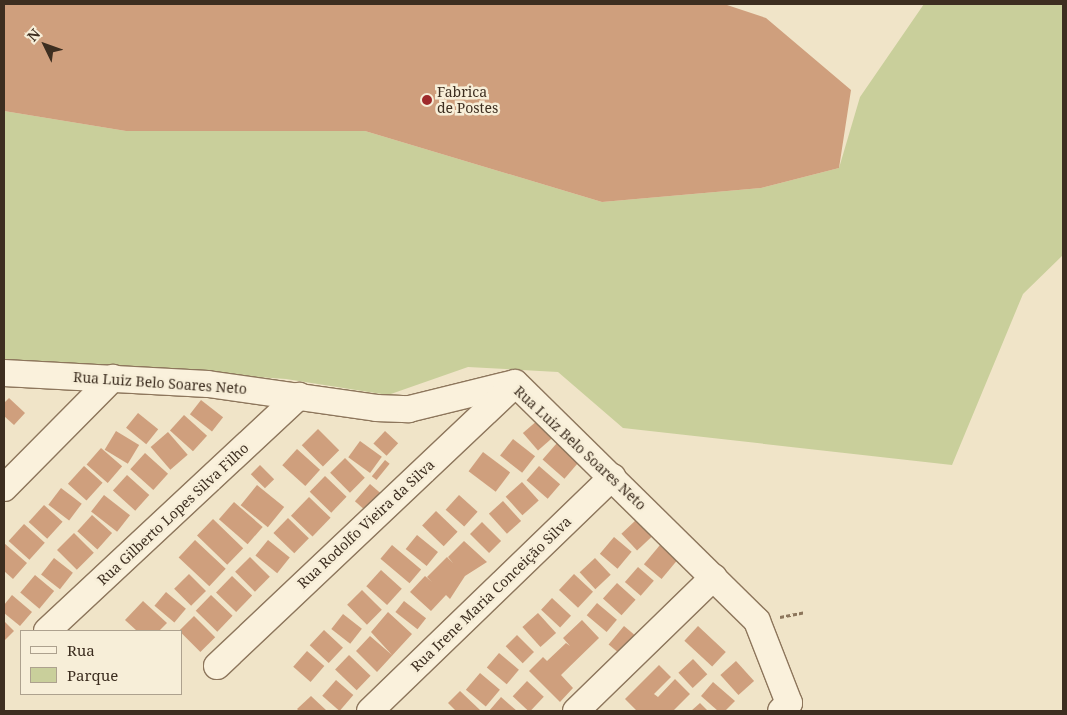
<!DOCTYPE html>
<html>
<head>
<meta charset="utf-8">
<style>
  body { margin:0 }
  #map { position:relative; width:1067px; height:715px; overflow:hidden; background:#f0e4c8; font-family:"Noto Serif",serif }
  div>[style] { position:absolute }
  .green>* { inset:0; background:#c9cf9b }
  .building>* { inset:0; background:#cf9f7d; transform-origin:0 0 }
  .path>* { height:3px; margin-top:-1.5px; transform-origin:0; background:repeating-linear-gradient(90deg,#8d765c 0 4px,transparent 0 6.5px) }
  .roads { filter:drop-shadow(1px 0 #8d765c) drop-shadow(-1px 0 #8d765c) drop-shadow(0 1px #8d765c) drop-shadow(0 -1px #8d765c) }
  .minor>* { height:26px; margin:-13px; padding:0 13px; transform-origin:13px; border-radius:13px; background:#faf1dc }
  .dots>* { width:14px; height:14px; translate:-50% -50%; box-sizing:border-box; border:2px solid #f7eed8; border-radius:50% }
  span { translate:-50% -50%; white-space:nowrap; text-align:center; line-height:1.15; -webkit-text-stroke:5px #f7eed8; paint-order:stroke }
  .poi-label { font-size:14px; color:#3d2e20 }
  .left { translate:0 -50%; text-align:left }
  .street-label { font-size:14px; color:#3d2e20 }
  .frame { position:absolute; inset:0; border:5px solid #3d2e20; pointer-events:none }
  .legend { position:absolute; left:20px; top:630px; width:162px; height:65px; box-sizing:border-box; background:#f7eed8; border:1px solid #ada18e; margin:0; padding:6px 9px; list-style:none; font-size:15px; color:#3d2e20 }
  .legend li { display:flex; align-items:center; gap:10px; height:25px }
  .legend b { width:25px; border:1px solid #ada18e }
  .north { position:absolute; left:20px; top:20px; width:50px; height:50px; -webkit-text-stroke:4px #f7eed8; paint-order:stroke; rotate:312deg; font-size:14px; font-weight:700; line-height:20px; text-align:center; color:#3d2e20 }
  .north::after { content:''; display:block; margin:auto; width:18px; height:22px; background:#3d2e20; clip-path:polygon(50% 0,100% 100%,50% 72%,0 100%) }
</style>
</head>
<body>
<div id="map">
  <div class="green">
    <div style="clip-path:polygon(924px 4px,1063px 4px,1063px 255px,1023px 294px,952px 465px,623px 428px,558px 372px,468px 367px,388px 395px,286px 379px,4px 360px,4px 111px,126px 131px,365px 131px,602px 202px,761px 188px,839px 168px,860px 97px)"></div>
  </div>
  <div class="building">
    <div style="clip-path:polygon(4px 4px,724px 4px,766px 18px,851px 90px,839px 168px,761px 188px,602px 202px,365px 131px,126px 131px,4px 111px)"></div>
    <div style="clip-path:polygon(9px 398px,25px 413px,14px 425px,4px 416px,4px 403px)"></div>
    <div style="left:201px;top:400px;width:28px;height:18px;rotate:38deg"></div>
    <div style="left:138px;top:413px;width:26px;height:19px;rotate:39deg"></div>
    <div style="left:184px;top:415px;width:31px;height:21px;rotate:42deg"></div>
    <div style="left:538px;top:420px;width:23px;height:20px;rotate:49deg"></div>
    <div style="left:318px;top:429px;width:30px;height:23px;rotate:45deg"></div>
    <div style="left:116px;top:431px;width:27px;height:22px;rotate:31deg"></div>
    <div style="left:385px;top:431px;width:18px;height:17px;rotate:43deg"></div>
    <div style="left:168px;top:432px;width:30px;height:23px;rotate:49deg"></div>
    <div style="left:513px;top:439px;width:28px;height:21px;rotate:38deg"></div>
    <div style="left:360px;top:441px;width:27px;height:20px;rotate:36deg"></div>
    <div style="left:557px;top:443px;width:29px;height:22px;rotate:41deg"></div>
    <div style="left:101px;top:448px;width:28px;height:22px;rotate:41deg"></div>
    <div style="left:297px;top:449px;width:31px;height:22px;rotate:42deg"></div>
    <div style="left:483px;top:452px;width:34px;height:24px;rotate:37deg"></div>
    <div style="left:145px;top:453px;width:31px;height:22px;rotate:42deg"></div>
    <div style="left:345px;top:458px;width:28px;height:21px;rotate:45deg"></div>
    <div style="left:385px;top:460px;width:6px;height:21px;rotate:39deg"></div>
    <div style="left:260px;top:465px;width:20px;height:13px;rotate:45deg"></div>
    <div style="left:84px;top:466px;width:25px;height:24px;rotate:42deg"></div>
    <div style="left:539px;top:466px;width:28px;height:19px;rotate:41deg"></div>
    <div style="left:127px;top:475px;width:30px;height:21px;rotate:42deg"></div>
    <div style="left:325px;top:476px;width:30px;height:22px;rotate:44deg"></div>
    <div style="left:522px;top:482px;width:25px;height:22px;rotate:48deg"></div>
    <div style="left:370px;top:484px;width:18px;height:23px;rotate:41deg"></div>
    <div style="left:257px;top:485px;width:35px;height:26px;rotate:39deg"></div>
    <div style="left:61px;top:488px;width:26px;height:21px;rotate:37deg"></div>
    <div style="left:104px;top:495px;width:33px;height:21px;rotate:38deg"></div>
    <div style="left:459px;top:495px;width:25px;height:20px;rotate:42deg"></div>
    <div style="left:309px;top:497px;width:30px;height:26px;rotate:44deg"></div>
    <div style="left:503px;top:501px;width:27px;height:19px;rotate:48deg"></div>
    <div style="left:234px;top:502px;width:38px;height:23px;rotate:41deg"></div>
    <div style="left:44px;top:505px;width:25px;height:23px;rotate:42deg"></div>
    <div style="left:436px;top:511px;width:30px;height:20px;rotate:44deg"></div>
    <div style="left:92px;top:515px;width:27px;height:22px;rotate:42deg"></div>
    <div style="left:288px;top:518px;width:29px;height:21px;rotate:44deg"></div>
    <div style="left:213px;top:519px;width:42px;height:23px;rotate:44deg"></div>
    <div style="left:636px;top:520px;width:23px;height:20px;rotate:47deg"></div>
    <div style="left:482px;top:522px;width:27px;height:17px;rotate:45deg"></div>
    <div style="left:24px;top:524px;width:28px;height:23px;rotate:42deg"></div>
    <div style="left:74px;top:533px;width:28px;height:24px;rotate:45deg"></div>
    <div style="left:417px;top:535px;width:27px;height:18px;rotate:39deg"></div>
    <div style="left:614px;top:537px;width:23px;height:22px;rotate:40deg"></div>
    <div style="left:195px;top:540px;width:42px;height:24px;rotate:43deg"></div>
    <div style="left:268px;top:540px;width:28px;height:20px;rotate:39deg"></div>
    <div style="clip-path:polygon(464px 541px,487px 562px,465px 576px,450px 599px,446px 595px,431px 611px,410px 592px,425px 576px,432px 582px,427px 577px,447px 557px,453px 563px,448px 557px)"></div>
    <div style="clip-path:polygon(4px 543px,27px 563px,13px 579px,4px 571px)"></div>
    <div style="left:392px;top:545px;width:38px;height:18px;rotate:40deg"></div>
    <div style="left:660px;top:545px;width:23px;height:25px;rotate:40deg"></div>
    <div style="left:250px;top:557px;width:28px;height:21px;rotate:45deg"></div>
    <div style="left:54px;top:558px;width:24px;height:21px;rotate:38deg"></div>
    <div style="left:595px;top:558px;width:23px;height:21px;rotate:47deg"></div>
    <div style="left:638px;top:567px;width:21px;height:20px;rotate:41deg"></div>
    <div style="left:381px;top:570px;width:28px;height:22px;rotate:42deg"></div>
    <div style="left:189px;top:574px;width:24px;height:21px;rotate:45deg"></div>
    <div style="left:574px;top:574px;width:26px;height:22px;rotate:43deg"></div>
    <div style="left:35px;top:575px;width:25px;height:23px;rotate:40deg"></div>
    <div style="left:232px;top:576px;width:28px;height:23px;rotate:44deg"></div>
    <div style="left:617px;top:583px;width:25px;height:21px;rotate:42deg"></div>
    <div style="left:362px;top:590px;width:28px;height:21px;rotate:45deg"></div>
    <div style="left:166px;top:592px;width:26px;height:18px;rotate:40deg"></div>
    <div style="clip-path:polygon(12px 595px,32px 612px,20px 626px,4px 613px,4px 605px)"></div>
    <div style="left:211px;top:595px;width:30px;height:22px;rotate:44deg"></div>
    <div style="left:552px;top:598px;width:26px;height:16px;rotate:43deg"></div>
    <div style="clip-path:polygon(143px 601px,167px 623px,159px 631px,137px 631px,125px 620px)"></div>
    <div style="left:404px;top:601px;width:28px;height:14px;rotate:38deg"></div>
    <div style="left:597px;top:603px;width:26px;height:16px;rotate:40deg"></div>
    <div style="clip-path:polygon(388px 612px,412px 634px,377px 672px,356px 651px,370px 636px,392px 655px,371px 632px)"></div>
    <div style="left:538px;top:613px;width:27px;height:21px;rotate:48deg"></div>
    <div style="left:343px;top:614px;width:24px;height:19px;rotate:38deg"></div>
    <div style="left:194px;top:616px;width:30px;height:21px;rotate:45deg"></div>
    <div style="clip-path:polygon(582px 620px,599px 638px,561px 675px,573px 688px,560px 702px,529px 671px,543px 657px,547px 661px,566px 643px,570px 646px,563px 638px)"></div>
    <div style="clip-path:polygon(4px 621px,14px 631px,4px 641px)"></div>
    <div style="left:624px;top:626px;width:17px;height:24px;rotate:40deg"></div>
    <div style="left:698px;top:626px;width:38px;height:20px;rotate:43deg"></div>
    <div style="left:324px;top:630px;width:26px;height:21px;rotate:43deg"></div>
    <div style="left:517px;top:635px;width:24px;height:16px;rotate:45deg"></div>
    <div style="left:307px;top:651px;width:23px;height:21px;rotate:41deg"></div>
    <div style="left:499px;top:653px;width:26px;height:19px;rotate:40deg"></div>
    <div style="left:349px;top:655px;width:30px;height:20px;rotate:44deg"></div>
    <div style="left:693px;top:659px;width:21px;height:20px;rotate:47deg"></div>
    <div style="left:736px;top:661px;width:27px;height:21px;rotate:48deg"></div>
    <div style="clip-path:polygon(659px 665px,671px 677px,654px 694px,658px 697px,675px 679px,690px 694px,673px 711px,637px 711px,625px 699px)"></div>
    <div style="left:480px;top:673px;width:26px;height:22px;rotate:40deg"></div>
    <div style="left:336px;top:680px;width:23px;height:21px;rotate:41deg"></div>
    <div style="left:527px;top:681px;width:23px;height:21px;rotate:43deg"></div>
    <div style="clip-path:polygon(713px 682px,735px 701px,725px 711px,718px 711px,701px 696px)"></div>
    <div style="clip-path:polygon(460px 691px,480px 710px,479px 711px,456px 711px,448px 703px)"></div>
    <div style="clip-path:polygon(311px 696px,327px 711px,299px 711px,297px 709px)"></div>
    <div style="clip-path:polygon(501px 697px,517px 711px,489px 711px)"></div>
    <div style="clip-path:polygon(700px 703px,708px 711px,691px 711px)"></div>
  </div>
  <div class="path">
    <div style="left:780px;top:617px;width:25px;rotate:-11deg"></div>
  </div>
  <div class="roads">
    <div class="minor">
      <div style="left:4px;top:373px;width:204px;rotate:3.1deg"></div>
      <div style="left:208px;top:384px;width:170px;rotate:8.1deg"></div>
      <div style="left:376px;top:408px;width:33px;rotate:2deg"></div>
      <div style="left:409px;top:409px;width:109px;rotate:-13.8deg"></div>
      <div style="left:515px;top:383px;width:339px;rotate:44.5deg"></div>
      <div style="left:757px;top:621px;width:88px;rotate:68.7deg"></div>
      <div style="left:789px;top:703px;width:11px;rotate:135deg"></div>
      <div style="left:4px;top:488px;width:155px;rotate:-45.3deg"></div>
      <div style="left:47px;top:631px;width:345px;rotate:-43deg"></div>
      <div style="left:217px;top:666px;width:410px;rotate:-43.4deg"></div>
      <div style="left:370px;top:711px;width:337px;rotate:-44deg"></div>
      <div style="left:576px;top:711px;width:192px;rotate:-44.2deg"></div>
    </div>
  </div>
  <div class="dots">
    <div style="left:427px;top:100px;background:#9e2a2b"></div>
  </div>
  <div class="poi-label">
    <span class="left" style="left:437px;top:100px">Fabrica<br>de Postes</span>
  </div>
  <div class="street-label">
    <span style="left:160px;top:383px;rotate:4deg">Rua Luiz Belo Soares Neto</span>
    <span style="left:580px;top:448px;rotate:43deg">Rua Luiz Belo Soares Neto</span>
    <span style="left:173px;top:514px;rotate:-43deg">Rua Gilberto Lopes Silva Filho</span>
    <span style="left:366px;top:524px;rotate:-43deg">Rua Rodolfo Vieira da Silva</span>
    <span style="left:491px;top:594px;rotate:-44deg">Rua Irene Maria Conceição Silva</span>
  </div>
  <div class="frame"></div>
  <ul class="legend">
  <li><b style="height:6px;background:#faf1dc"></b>Rua</li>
  <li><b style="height:14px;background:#c9cf9b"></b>Parque</li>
  </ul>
  <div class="north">N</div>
</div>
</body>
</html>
